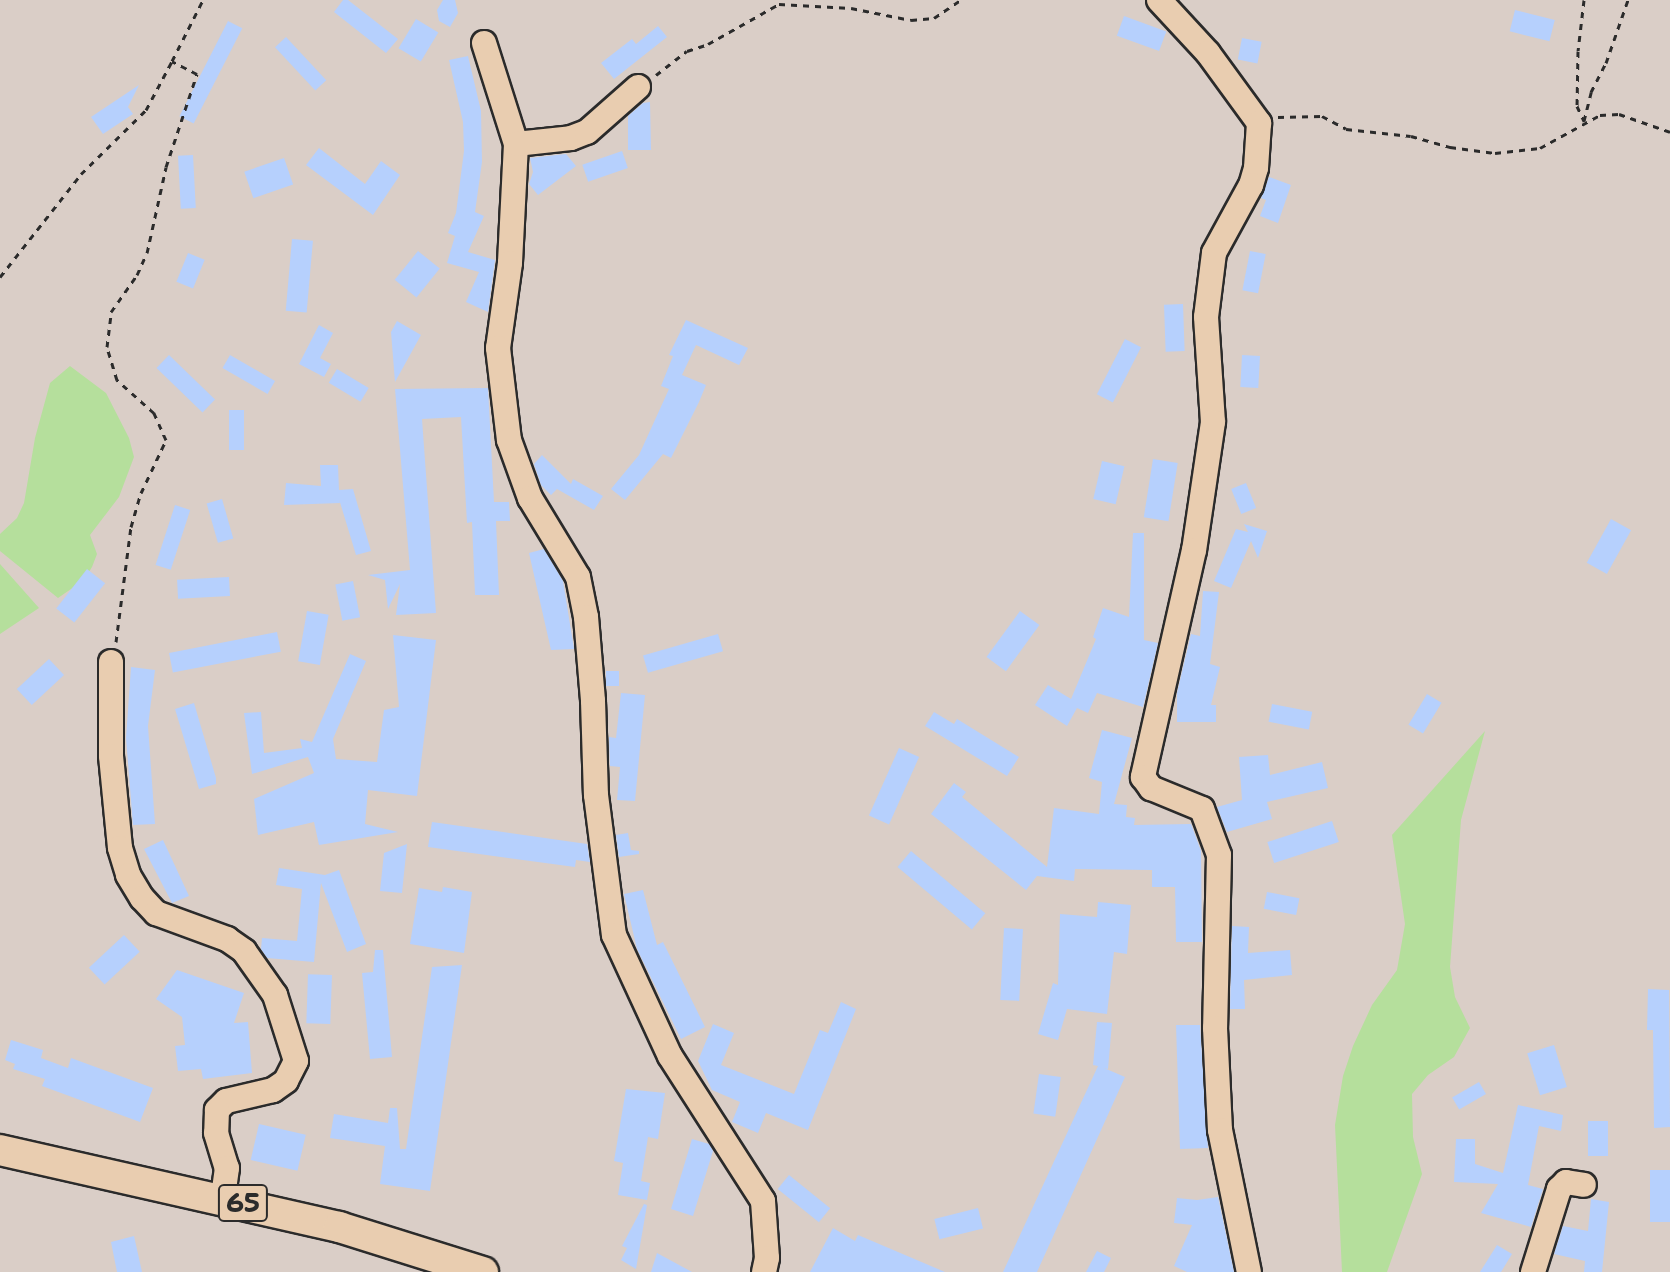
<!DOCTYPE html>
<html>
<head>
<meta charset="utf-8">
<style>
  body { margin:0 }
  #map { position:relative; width:1670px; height:1272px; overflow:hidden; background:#dacec7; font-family:"Shantell Sans",sans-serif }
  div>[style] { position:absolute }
  .green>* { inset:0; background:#b5df9c }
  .building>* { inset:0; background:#b6d0fd; transform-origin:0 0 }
  .path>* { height:3px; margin-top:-1.5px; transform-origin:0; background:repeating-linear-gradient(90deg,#2b2b2b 0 6px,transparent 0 12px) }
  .roads { filter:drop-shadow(2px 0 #2b2b2b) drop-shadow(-2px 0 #2b2b2b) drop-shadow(0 2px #2b2b2b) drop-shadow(0 -2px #2b2b2b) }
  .minor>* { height:24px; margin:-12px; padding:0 12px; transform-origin:12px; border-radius:12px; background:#e9cdb0 }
  .major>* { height:30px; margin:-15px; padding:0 15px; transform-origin:15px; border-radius:15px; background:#e9cdb0 }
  span { translate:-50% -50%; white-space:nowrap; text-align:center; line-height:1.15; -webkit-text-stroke:7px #e9cdb0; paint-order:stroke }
  .shield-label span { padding:2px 6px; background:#e9cdb0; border:2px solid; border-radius:6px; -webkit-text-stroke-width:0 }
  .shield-label { font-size:26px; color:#2b2b2b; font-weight:700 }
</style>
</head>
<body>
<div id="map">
  <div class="green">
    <div style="clip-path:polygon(70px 366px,106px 393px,129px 438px,134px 457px,119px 497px,90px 535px,97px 554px,92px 567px,84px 580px,58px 598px,0 551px,0 534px,17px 518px,24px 503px,35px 438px,50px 383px)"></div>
    <div style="clip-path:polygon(0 564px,39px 608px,0 634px)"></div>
    <div style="clip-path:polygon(1485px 731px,1461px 820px,1450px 967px,1455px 997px,1470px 1028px,1454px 1057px,1428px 1075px,1412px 1094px,1413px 1137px,1422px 1174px,1387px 1272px,1342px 1272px,1335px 1125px,1343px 1076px,1353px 1046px,1372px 1005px,1397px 970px,1405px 924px,1392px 835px)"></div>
  </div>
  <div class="building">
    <div style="clip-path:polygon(343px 0,348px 0,398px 39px,386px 53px,334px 12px)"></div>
    <div style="clip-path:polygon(443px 0,455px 0,458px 13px,450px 27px,439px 21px,437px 10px)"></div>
    <div style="left:1515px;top:10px;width:41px;height:22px;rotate:14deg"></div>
    <div style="left:1124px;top:16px;width:45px;height:21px;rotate:20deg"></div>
    <div style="left:416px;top:19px;width:26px;height:34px;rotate:31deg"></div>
    <div style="left:228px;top:21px;width:16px;height:107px;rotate:27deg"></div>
    <div style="clip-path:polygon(658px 26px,667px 37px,614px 79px,601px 63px,632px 39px,636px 44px)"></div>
    <div style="left:286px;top:37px;width:59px;height:15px;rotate:47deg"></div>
    <div style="left:1242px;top:38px;width:20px;height:22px;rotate:11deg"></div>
    <div style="clip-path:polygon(468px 56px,481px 111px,482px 162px,475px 212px,484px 216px,468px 252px,495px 260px,488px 312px,466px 302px,479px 272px,447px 263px,455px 236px,448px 233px,456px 213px,464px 151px,463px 122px,449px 60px)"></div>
    <div style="clip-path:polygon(139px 85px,128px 107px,133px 114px,103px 134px,91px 117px)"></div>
    <div style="clip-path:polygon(650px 102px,651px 150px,628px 150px,628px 116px,643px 103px)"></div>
    <div style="clip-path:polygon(319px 148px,365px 184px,381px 161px,400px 175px,373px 215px,306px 165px)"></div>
    <div style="left:622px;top:151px;width:18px;height:42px;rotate:71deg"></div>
    <div style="clip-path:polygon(566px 154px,576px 166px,538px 195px,529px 184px,533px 172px,530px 158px)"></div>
    <div style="left:193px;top:155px;width:53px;height:15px;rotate:87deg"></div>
    <div style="left:284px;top:158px;width:28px;height:42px;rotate:71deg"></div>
    <div style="clip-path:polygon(1269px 177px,1291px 185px,1278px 223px,1260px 216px,1266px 200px,1261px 198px)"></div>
    <div style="left:292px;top:239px;width:21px;height:72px;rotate:5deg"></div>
    <div style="left:418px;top:251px;width:28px;height:37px;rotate:39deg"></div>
    <div style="left:1250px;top:251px;width:16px;height:40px;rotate:11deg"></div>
    <div style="left:188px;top:253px;width:18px;height:31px;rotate:22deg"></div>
    <div style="left:1183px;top:304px;width:47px;height:19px;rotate:88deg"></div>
    <div style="clip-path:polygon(686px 320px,748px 348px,739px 365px,696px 345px,682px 375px,706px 385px,699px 402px,671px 458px,663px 454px,625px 500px,611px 489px,639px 455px,669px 389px,661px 386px,673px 356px,669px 355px)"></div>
    <div style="clip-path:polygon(397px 321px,421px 335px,395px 382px,391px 332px)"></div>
    <div style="clip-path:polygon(319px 325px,333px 333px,320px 358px,331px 364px,324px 377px,299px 364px)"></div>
    <div style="left:1125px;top:339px;width:18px;height:62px;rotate:27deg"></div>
    <div style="left:169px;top:355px;width:64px;height:18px;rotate:44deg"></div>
    <div style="left:230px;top:355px;width:52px;height:15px;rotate:30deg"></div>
    <div style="left:1242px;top:355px;width:18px;height:32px;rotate:3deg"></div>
    <div style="left:337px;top:369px;width:37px;height:16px;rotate:31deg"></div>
    <div style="clip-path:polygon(488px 388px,494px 502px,509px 502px,510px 521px,496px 521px,499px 595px,475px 595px,472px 522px,467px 523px,461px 417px,422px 419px,436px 613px,396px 615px,400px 584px,388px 609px,385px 580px,368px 575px,410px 570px,395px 389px)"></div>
    <div style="left:229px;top:410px;width:15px;height:40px"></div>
    <div style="clip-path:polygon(542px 455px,571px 484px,573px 479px,603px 496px,594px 510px,557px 489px,551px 495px,541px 485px,534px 464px)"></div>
    <div style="left:1153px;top:459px;width:25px;height:59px;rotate:9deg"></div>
    <div style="left:1102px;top:461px;width:23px;height:39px;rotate:13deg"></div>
    <div style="clip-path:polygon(320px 465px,338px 465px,339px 490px,353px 489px,371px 551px,356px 555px,339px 499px,340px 503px,284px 505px,286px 483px,321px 486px)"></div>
    <div style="left:1246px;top:483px;width:27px;height:16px;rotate:68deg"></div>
    <div style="left:222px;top:499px;width:41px;height:16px;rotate:74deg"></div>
    <div style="left:175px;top:505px;width:16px;height:63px;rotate:18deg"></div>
    <div style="left:1611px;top:519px;width:23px;height:50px;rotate:29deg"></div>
    <div style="clip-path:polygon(1244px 524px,1267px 531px,1258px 558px,1251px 541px,1231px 588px,1214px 581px,1236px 529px,1248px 532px)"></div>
    <div style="clip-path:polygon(1133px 533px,1144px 533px,1144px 640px,1158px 643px,1143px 707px,1097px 693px,1088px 713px,1077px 708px,1067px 726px,1035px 705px,1048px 685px,1071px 699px,1096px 639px,1093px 637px,1103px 608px,1129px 617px)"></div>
    <div style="clip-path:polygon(544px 549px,563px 581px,574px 649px,551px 650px,529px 553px)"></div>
    <div style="left:87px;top:569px;width:23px;height:50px;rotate:38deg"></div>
    <div style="left:229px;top:577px;width:19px;height:52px;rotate:87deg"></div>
    <div style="left:353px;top:581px;width:37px;height:18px;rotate:79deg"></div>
    <div style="clip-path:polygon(1203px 591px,1219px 592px,1210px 664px,1220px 667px,1211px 705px,1216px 705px,1216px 722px,1177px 722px,1177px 693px,1191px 634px,1200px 636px)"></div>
    <div style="left:307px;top:611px;width:22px;height:51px;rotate:10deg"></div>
    <div style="left:1020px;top:611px;width:24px;height:57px;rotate:36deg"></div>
    <div style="left:277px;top:632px;width:20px;height:110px;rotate:79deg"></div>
    <div style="left:718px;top:634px;width:18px;height:78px;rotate:74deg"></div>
    <div style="clip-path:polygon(393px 635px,436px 640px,417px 796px,368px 790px,365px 824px,398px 832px,319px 845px,314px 822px,258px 835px,254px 799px,314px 773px,308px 757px,252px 774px,244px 713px,261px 712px,264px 753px,302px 748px,300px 739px,312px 742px,350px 654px,366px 661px,333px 739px,336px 759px,377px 762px,384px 710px,399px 707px)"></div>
    <div style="left:49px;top:659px;width:22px;height:44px;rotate:47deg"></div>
    <div style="clip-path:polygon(131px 667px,155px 670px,148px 726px,155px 824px,133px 825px,126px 738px)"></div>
    <div style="left:606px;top:671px;width:13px;height:15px"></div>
    <div style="clip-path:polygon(621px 693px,645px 695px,635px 801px,617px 800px,620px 767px,610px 766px,609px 737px,616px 738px)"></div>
    <div style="left:1427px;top:694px;width:17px;height:36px;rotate:31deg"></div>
    <div style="clip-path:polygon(194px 703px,216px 778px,216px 784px,199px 789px,175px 709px)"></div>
    <div style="left:1272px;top:704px;width:41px;height:18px;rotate:11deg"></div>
    <div style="clip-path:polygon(934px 712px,954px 724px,957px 719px,1019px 757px,1007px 776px,925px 726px)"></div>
    <div style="clip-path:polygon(1102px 730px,1132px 738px,1114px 804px,1127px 805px,1126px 817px,1135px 818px,1134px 825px,1191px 824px,1201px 851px,1202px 942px,1176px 942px,1175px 887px,1152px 887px,1152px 870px,1075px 869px,1074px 881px,1037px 876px,1026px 890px,931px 814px,954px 783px,966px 792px,962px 797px,1047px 867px,1054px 808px,1099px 814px,1102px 782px,1089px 778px)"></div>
    <div style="left:899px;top:748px;width:22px;height:74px;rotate:24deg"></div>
    <div style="clip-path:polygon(1268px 755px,1270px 775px,1322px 762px,1328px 788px,1267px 802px,1272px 819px,1227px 832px,1217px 807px,1242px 800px,1239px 757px)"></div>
    <div style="left:1332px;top:821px;width:22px;height:68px;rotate:72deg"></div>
    <div style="clip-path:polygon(432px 822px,587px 844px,590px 862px,576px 860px,575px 867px,428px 847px)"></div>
    <div style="clip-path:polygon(628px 833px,631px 850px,639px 851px,639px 854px,619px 857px,616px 835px)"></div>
    <div style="clip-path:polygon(163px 840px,189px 896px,172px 903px,144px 849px)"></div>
    <div style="clip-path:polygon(407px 844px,402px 893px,380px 891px,384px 853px)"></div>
    <div style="left:911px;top:851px;width:97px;height:21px;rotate:40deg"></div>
    <div style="clip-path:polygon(279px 868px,325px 875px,339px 870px,366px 944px,347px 952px,321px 883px,314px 962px,267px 958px,261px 949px,262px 938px,297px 941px,302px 889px,276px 885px)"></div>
    <div style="clip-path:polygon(443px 887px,472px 892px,464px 953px,410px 944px,419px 888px,442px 892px)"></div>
    <div style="clip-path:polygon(643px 890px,657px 945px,663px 942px,705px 1027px,681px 1039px,637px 949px,624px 894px)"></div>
    <div style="left:1267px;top:892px;width:33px;height:17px;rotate:11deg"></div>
    <div style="clip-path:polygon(1098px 902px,1131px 905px,1127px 954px,1114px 952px,1107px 1014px,1067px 1009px,1058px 1040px,1038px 1034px,1053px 983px,1058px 985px,1060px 914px,1097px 917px)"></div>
    <div style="clip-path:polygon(1232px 926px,1249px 927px,1248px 953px,1290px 950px,1292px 975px,1244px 980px,1245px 1009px,1230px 1009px)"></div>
    <div style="left:1004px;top:928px;width:19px;height:72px;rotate:3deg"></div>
    <div style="left:124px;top:935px;width:23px;height:48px;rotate:47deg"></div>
    <div style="clip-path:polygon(375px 950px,383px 950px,392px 1057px,370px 1059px,362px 973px,373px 972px)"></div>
    <div style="clip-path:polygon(462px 965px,430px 1191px,380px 1184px,385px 1146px,330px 1138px,334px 1114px,388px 1123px,390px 1108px,397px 1108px,400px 1149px,406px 1149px,432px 967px)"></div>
    <div style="clip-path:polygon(177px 970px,244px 993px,234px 1023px,248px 1022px,252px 1073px,203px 1079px,201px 1069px,178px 1071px,175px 1046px,185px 1045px,182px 1017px,156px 999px)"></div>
    <div style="left:332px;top:975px;width:49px;height:24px;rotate:92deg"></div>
    <div style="clip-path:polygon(1648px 989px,1669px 990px,1670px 1127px,1654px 1128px,1653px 1030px,1647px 1030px)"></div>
    <div style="clip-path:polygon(841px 1002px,856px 1009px,808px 1130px,766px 1113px,758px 1133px,732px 1122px,740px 1102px,712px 1090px,698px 1061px,713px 1024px,734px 1033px,721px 1065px,794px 1094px,820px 1030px,828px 1033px)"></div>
    <div style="clip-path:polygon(1097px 1022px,1112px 1023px,1108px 1069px,1104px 1068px,1125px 1077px,1037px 1272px,1003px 1272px,1098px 1066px,1093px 1065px)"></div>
    <div style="clip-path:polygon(1176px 1025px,1200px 1025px,1208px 1148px,1180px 1149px)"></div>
    <div style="clip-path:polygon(11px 1040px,43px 1050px,41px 1058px,68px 1068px,71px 1058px,153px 1088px,140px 1122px,42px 1086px,45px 1079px,13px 1069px,15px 1064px,5px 1060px)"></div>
    <div style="left:1554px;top:1045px;width:44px;height:28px;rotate:73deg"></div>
    <div style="left:1039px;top:1074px;width:22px;height:40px;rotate:8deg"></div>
    <div style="left:1479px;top:1082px;width:14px;height:31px;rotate:60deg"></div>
    <div style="clip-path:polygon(626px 1089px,665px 1093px,658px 1139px,648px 1137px,641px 1181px,650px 1183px,647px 1200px,618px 1195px,623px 1163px,614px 1161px)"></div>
    <div style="clip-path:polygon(1518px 1105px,1563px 1115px,1561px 1131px,1539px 1126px,1528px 1185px,1543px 1189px,1531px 1227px,1481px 1213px,1498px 1184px,1454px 1182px,1456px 1139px,1475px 1139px,1475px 1164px,1503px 1173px)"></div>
    <div style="left:1588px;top:1121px;width:20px;height:35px"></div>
    <div style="left:259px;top:1124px;width:48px;height:37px;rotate:13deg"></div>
    <div style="clip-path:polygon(692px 1139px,709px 1144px,713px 1151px,693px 1216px,671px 1209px)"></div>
    <div style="left:1650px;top:1170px;width:20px;height:52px"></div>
    <div style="left:789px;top:1175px;width:53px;height:18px;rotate:39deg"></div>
    <div style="clip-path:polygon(1218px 1197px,1234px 1272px,1187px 1272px,1174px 1266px,1192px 1225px,1174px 1223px,1177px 1198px,1197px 1200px)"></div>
    <div style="clip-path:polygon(1591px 1199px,1609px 1202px,1602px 1272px,1584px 1272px,1585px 1261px,1554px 1254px,1563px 1226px,1588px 1231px)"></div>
    <div style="clip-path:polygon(644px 1204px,647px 1205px,636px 1269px,621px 1260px,627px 1248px,622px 1246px)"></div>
    <div style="left:978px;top:1208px;width:21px;height:45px;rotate:76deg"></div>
    <div style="clip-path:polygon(833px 1228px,855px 1241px,858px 1235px,945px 1272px,810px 1272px)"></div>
    <div style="clip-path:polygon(134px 1236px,142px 1272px,117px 1272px,111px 1242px)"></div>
    <div style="clip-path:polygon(1497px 1245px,1512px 1254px,1501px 1272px,1480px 1272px)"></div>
    <div style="clip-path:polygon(1097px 1251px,1111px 1258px,1104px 1272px,1086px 1272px)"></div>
    <div style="clip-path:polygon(657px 1253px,692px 1272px,651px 1272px)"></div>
  </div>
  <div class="path">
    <div style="left:1584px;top:0;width:51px;rotate:96.7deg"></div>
    <div style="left:1578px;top:51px;width:55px;rotate:91deg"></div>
    <div style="left:1577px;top:106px;width:17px;rotate:65deg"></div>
    <div style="left:656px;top:75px;width:39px;rotate:-38deg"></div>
    <div style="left:687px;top:51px;width:22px;rotate:-18deg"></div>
    <div style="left:708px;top:44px;width:81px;rotate:-29.4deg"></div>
    <div style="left:779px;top:4px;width:72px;rotate:3.2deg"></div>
    <div style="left:851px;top:8px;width:61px;rotate:11.3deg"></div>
    <div style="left:911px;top:20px;width:23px;rotate:-5deg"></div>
    <div style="left:934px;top:18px;width:32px;rotate:-34deg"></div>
    <div style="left:1278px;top:117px;width:44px;rotate:-1.3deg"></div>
    <div style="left:1322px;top:116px;width:27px;rotate:28deg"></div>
    <div style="left:1346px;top:129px;width:65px;rotate:6.1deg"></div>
    <div style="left:1411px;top:136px;width:41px;rotate:15.8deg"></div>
    <div style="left:1450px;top:147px;width:45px;rotate:7.6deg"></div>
    <div style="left:1495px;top:153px;width:45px;rotate:-6.3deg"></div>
    <div style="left:1540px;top:148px;width:68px;rotate:-28.8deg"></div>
    <div style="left:1600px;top:115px;width:19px;rotate:-3deg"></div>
    <div style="left:1619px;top:114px;width:54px;rotate:19.4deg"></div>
    <div style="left:1584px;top:121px;width:30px;rotate:-76deg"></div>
    <div style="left:1591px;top:92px;width:33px;rotate:-63deg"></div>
    <div style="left:1606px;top:63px;width:67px;rotate:-70.8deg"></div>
    <div style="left:0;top:277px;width:131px;rotate:-51.8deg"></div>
    <div style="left:81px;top:174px;width:91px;rotate:-44.6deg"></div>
    <div style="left:146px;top:110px;width:55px;rotate:-62deg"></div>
    <div style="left:116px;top:642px;width:116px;rotate:-82.6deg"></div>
    <div style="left:131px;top:527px;width:35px;rotate:-74deg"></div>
    <div style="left:141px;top:493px;width:59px;rotate:-64.7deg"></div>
    <div style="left:166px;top:440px;width:30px;rotate:-114deg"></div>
    <div style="left:154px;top:413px;width:50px;rotate:-138.3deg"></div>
    <div style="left:117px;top:380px;width:34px;rotate:-107deg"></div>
    <div style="left:107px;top:347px;width:35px;rotate:-83deg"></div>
    <div style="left:111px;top:312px;width:45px;rotate:-54.9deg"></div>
    <div style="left:137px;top:275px;width:24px;rotate:-66deg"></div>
    <div style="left:147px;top:253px;width:88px;rotate:-77.5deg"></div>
    <div style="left:166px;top:167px;width:98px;rotate:-71.6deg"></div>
    <div style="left:197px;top:74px;width:28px;rotate:-153deg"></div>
    <div style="left:172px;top:61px;width:68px;rotate:-63.1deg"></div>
  </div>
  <div class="roads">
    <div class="minor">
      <div style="left:1159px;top:0;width:72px;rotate:47.2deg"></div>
      <div style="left:1208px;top:53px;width:87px;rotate:53.9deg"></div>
      <div style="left:1259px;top:123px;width:45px;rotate:93.8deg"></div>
      <div style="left:1256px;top:168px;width:18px;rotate:106deg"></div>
      <div style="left:1251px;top:185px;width:77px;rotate:118.6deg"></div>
      <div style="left:1214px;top:253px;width:64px;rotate:97.1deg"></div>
      <div style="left:1206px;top:317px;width:105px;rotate:86.2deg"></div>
      <div style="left:1213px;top:422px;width:129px;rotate:98.4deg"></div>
      <div style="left:1194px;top:550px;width:233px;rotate:102.7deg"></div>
      <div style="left:1143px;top:777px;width:14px;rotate:54deg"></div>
      <div style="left:1151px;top:788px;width:55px;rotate:22.4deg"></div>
      <div style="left:1202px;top:809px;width:49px;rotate:69.7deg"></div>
      <div style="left:1219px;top:855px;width:173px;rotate:91.3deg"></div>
      <div style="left:1215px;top:1028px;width:102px;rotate:87.2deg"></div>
      <div style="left:1220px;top:1130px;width:145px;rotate:78.5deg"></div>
      <div style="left:484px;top:43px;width:106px;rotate:72.4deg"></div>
      <div style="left:516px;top:144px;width:119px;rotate:92.9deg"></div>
      <div style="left:510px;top:263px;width:86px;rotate:98deg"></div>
      <div style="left:498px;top:348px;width:93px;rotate:83.2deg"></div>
      <div style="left:509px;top:440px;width:62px;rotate:70.1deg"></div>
      <div style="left:530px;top:498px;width:92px;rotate:58.7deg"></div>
      <div style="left:578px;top:577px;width:41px;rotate:78.7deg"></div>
      <div style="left:586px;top:617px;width:84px;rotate:85.2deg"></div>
      <div style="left:593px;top:701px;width:94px;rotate:88.2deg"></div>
      <div style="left:596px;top:795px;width:141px;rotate:82.7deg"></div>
      <div style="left:614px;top:935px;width:133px;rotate:65.2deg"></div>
      <div style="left:670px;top:1056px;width:172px;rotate:57.3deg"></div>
      <div style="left:763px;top:1201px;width:57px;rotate:86deg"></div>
      <div style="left:767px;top:1258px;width:14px;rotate:102deg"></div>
      <div style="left:516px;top:144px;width:55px;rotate:-6.2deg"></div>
      <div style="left:571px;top:138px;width:17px;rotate:-21deg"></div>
      <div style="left:587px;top:132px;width:68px;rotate:-41.4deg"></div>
      <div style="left:111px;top:662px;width:94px;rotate:90deg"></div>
      <div style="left:111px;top:756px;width:92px;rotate:84.4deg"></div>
      <div style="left:120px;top:848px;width:28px;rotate:73deg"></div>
      <div style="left:128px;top:875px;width:27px;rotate:59deg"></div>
      <div style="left:142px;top:898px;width:21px;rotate:47deg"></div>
      <div style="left:156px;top:913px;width:76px;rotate:20.1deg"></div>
      <div style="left:227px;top:939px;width:21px;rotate:35deg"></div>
      <div style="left:244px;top:951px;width:54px;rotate:54.8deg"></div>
      <div style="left:275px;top:995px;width:69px;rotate:72.3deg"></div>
      <div style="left:296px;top:1061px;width:22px;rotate:117deg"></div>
      <div style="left:286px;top:1081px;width:16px;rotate:145deg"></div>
      <div style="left:273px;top:1090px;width:48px;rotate:166.8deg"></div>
      <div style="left:226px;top:1101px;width:13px;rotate:135deg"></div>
      <div style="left:217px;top:1110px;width:23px;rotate:92deg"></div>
      <div style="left:216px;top:1133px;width:37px;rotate:73deg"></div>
      <div style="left:227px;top:1168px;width:30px;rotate:98deg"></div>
      <div style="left:1533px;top:1272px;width:87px;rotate:-72.6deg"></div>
      <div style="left:1559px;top:1189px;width:10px;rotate:-45deg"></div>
      <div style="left:1566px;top:1182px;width:18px;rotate:9deg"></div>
    </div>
    <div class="major">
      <div style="left:0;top:1150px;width:348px;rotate:12.8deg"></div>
      <div style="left:339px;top:1227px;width:151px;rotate:17.4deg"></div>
    </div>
  </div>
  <div class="shield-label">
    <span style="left:243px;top:1203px">65</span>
  </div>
</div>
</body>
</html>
